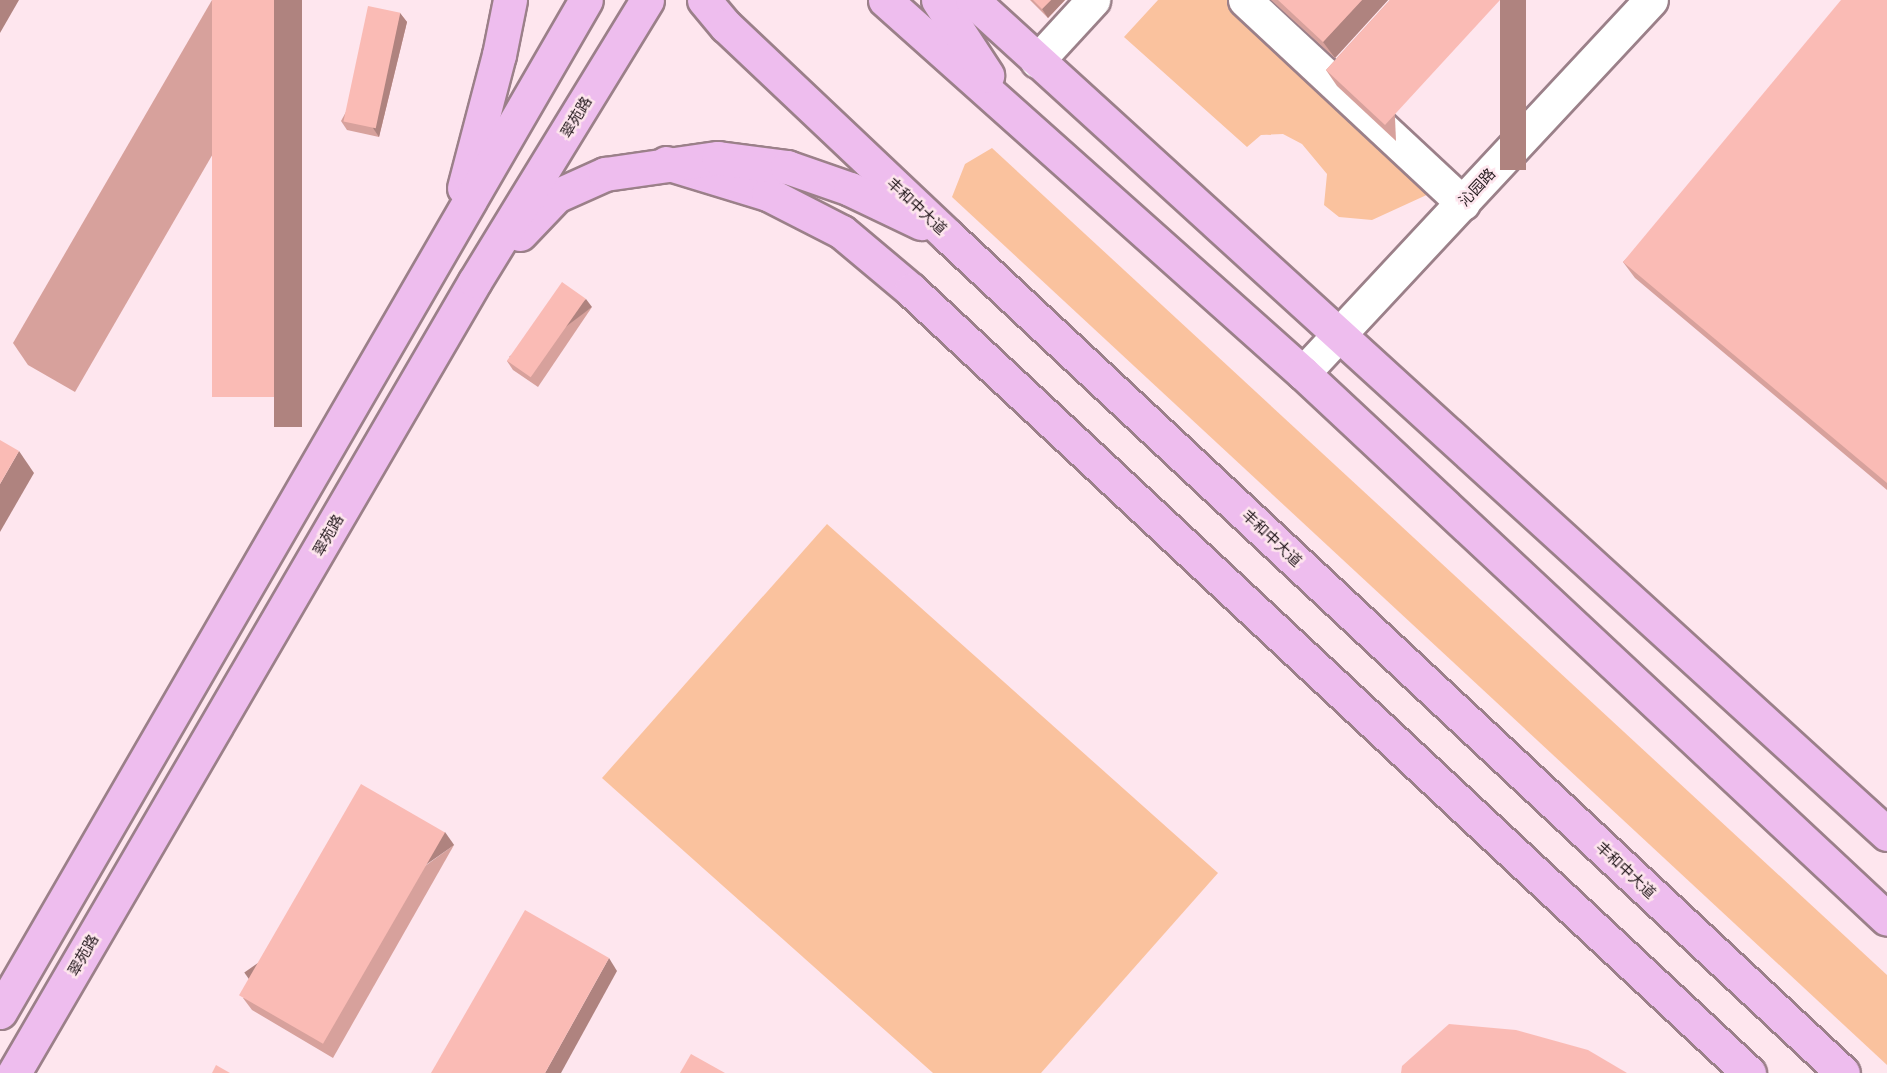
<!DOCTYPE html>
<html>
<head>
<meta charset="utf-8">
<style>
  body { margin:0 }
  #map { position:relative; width:1887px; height:1073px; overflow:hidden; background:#fee6ee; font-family:"Libre Baskerville","Noto Sans SC",serif }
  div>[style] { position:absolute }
  .green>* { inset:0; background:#fac29e }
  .roads { filter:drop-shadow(2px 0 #9b8089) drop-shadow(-2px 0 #9b8089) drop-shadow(0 2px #9b8089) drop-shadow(0 -2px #9b8089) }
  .minor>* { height:33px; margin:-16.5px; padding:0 16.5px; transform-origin:16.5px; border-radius:16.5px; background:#fff }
  .major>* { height:33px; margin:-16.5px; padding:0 16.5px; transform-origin:16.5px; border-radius:16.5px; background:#eebdee }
  .wall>* { inset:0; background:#d7a19c }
  .shaded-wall>* { inset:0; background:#af837f; transform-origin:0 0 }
  .building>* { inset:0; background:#fabbb5; transform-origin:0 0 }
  span { translate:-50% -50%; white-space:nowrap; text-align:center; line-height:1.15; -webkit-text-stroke:5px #fee6ee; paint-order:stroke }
  .street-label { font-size:15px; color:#281d21 }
</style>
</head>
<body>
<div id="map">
  <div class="green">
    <div style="clip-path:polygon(1158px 0,1236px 0,1444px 187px,1372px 220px,1339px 217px,1324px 205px,1327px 174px,1302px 144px,1283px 134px,1261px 135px,1247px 147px,1124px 37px)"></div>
    <div style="clip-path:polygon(992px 148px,1887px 975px,1887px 1065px,952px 197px,965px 164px)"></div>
    <div style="clip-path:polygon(827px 524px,1218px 873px,1041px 1073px,933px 1073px,602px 778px)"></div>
  </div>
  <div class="roads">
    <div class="minor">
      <div style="left:1245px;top:0;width:298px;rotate:43deg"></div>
      <div style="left:1037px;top:61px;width:83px;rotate:-47.4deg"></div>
      <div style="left:1303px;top:373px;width:510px;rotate:-46.99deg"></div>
    </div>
    <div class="major">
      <div style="left:704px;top:0;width:34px;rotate:50deg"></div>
      <div style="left:726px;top:26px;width:306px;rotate:43.4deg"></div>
      <div style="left:948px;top:236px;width:1225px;rotate:43.08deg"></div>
      <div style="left:885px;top:0;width:560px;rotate:41.74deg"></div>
      <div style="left:1303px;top:373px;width:799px;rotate:43.07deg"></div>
      <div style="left:938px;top:0;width:90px;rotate:56.8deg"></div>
      <div style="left:972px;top:0;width:1238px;rotate:42.35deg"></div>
      <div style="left:666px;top:163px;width:107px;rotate:16.9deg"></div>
      <div style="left:768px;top:194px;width:83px;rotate:27.2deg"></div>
      <div style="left:842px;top:232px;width:90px;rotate:40deg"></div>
      <div style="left:911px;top:290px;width:1147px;rotate:43.06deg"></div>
      <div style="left:464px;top:188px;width:138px;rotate:-75.3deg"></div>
      <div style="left:499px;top:55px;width:56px;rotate:-78.7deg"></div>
      <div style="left:520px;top:234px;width:52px;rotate:-46.5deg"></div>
      <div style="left:556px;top:196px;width:54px;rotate:-24.2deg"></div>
      <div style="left:605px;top:174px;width:114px;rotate:-8.1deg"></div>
      <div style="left:718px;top:158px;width:70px;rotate:7.4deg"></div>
      <div style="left:787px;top:167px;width:67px;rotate:19.2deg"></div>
      <div style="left:850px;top:189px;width:79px;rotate:25.6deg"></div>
      <div style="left:0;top:1012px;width:1169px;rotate:-59.93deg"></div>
      <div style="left:14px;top:1073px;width:916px;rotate:-59.8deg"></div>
      <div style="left:475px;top:281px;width:329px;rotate:-58.5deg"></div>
    </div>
  </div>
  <div class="wall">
    <div style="clip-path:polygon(212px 0,302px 0,75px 392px,28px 365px,13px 343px)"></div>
    <div style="clip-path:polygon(1030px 0,1065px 0,1048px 18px)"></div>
    <div style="clip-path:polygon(1271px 0,1388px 0,1335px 58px)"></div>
    <div style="clip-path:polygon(1390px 0,1396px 141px,1337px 86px,1326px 70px)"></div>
    <div style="clip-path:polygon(1887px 0,1887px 490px,1635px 278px,1623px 262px)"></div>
    <div style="clip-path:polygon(400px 13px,407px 22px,379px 137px,347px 130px,341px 121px)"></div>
    <div style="clip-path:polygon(592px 307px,538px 387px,513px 370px,507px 361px)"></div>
    <div style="clip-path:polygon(454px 845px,333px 1058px,252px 1010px,243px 998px)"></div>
  </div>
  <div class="shaded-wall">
    <div style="clip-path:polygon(0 0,19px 0,0 33px)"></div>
    <div style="left:274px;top:0;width:28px;height:427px"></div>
    <div style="clip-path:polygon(1051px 0,1065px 0,1048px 18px,1042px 9px)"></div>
    <div style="clip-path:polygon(1362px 0,1388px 0,1335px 58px,1323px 42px)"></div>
    <div style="left:1500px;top:0;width:26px;height:170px"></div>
    <div style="clip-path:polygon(400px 13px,407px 22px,379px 137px,373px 128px)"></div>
    <div style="left:586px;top:299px;width:10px;height:96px;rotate:53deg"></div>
    <div style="clip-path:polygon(19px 451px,34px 473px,0 532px,0 484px)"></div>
    <div style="left:445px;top:832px;width:16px;height:245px;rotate:55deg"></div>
    <div style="clip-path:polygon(609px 958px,617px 971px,561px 1073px,545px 1073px)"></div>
  </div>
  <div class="building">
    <div style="left:212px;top:0;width:62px;height:397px"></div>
    <div style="clip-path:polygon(1033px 0,1051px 0,1042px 9px)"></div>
    <div style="clip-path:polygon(1278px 0,1362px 0,1323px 42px)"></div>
    <div style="clip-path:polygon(1390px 0,1500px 0,1385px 125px,1326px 70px)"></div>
    <div style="clip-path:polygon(1841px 0,1887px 0,1887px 483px,1623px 262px)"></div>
    <div style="left:368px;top:6px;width:33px;height:118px;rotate:12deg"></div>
    <div style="left:562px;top:282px;width:29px;height:96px;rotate:35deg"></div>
    <div style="clip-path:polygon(0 440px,19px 451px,0 484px)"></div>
    <div style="left:361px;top:784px;width:97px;height:244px;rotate:30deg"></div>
    <div style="clip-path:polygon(525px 910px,609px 958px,545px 1073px,431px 1073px)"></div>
    <div style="clip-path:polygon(1449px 1024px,1516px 1030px,1588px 1050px,1627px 1073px,1401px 1073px,1402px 1066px)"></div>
    <div style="clip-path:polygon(691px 1054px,725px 1073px,680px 1073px)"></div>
    <div style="clip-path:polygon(216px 1065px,230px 1073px,212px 1073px)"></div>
  </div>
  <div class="street-label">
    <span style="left:576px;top:117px;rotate:-59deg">翠苑路</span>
    <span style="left:1477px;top:187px;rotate:-47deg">沁园路</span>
    <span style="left:917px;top:206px;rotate:43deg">丰和中大道</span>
    <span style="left:328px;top:535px;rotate:-60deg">翠苑路</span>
    <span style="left:1272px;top:538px;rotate:43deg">丰和中大道</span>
    <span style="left:1626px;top:870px;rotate:43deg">丰和中大道</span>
    <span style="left:83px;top:955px;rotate:-60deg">翠苑路</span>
  </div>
</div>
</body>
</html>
